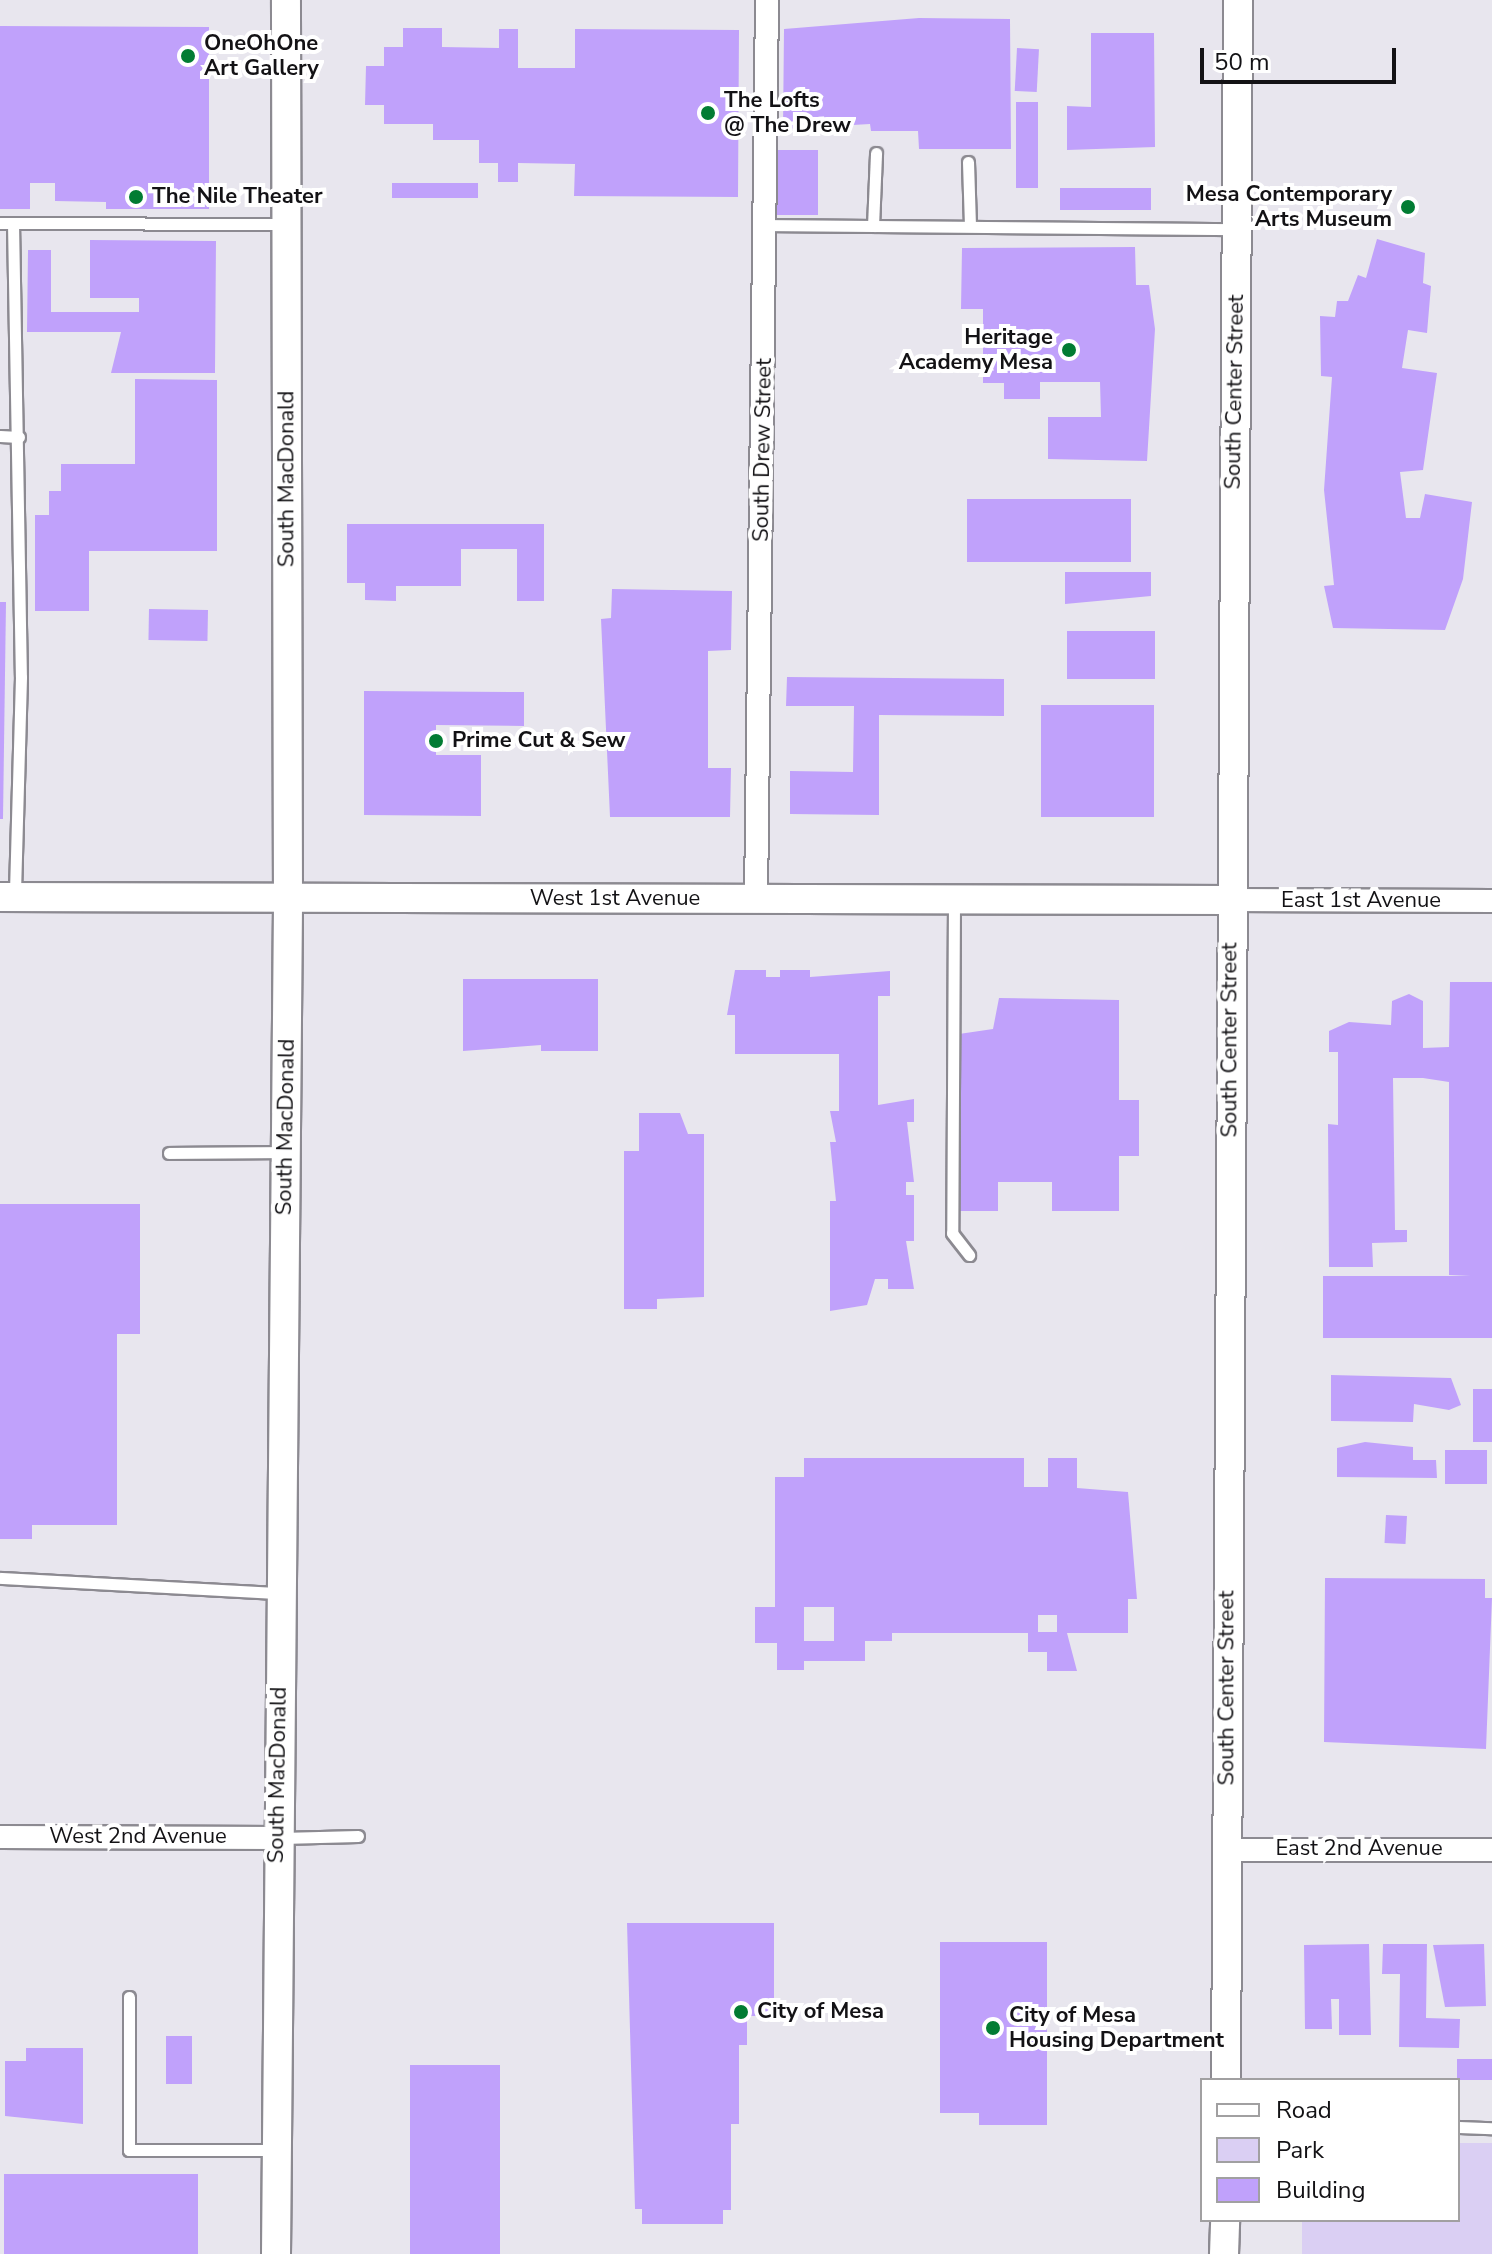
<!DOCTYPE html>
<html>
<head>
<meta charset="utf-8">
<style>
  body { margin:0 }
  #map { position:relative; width:1492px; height:2254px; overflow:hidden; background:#e8e6ee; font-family:"Nunito Sans",sans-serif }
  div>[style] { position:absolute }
  .green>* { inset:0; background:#dacff3 }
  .building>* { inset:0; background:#c0a1fb; transform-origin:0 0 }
  .roads { filter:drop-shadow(2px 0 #8c8a91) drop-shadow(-2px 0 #8c8a91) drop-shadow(0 2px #8c8a91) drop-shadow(0 -2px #8c8a91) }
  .service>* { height:11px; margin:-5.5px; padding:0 5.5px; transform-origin:5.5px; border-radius:5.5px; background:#fff }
  .minor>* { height:22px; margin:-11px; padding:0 11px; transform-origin:11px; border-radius:11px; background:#fff }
  .tertiary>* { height:28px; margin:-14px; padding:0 14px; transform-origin:14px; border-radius:14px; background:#fff }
  .dots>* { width:22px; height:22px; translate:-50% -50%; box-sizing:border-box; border:4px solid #fff; border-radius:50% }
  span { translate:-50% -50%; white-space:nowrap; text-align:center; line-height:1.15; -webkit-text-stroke:8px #fff; paint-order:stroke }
  .poi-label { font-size:22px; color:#131215; font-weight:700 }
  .left { translate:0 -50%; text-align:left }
  .right { translate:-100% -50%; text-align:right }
  .street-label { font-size:22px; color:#131215 }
  .legend { position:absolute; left:1200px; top:2078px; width:260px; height:144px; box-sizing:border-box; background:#fff; border:2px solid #a1a0a1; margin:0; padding:10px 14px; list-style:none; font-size:24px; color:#131215 }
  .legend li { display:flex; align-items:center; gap:16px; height:40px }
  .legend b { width:40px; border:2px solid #a1a0a1 }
  .scale { position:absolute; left:1200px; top:48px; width:196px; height:36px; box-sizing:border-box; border:4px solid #131215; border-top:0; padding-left:10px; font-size:24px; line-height:28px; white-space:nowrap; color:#131215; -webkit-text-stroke:6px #fff; paint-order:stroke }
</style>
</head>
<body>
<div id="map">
  <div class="green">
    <div style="clip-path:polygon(1458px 2143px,1492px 2143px,1492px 2254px,1302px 2254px,1302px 2220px,1458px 2220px)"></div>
  </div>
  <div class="building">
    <div style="clip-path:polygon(919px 18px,1010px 19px,1011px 149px,919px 149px,918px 131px,871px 131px,870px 124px,783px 129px,784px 29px)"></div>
    <div style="clip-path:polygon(0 26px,209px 27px,209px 209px,106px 209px,106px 202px,55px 201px,55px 183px,30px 183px,30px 209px,0 209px)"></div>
    <div style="clip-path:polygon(403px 28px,442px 28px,442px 47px,499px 48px,499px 29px,518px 29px,518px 68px,575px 68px,575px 29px,739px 30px,738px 197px,574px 196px,575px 164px,518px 163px,518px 182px,498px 182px,498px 163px,479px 163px,479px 140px,433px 140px,433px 124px,384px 124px,384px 105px,365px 105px,366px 66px,384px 66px,384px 47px,403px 47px)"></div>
    <div style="clip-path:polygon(1091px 33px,1154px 33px,1155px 147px,1067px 150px,1067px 106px,1091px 107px)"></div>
    <div style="left:1017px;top:48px;width:22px;height:43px;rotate:3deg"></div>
    <div style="left:1016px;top:102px;width:22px;height:86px"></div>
    <div style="left:776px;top:150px;width:42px;height:65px"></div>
    <div style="left:392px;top:183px;width:86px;height:15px"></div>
    <div style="left:1060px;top:188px;width:91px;height:22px"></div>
    <div style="clip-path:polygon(1377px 239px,1425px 253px,1423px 283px,1431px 286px,1427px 333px,1408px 330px,1402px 368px,1437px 373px,1423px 470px,1400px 472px,1406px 518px,1420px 518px,1425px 494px,1472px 502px,1463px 579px,1445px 630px,1333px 628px,1324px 586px,1334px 585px,1324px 490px,1332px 377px,1321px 376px,1320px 316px,1335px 317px,1337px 301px,1348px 301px,1358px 275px,1366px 278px)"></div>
    <div style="clip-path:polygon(90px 240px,216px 241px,215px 373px,111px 373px,121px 332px,27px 332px,28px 250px,51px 250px,51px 312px,139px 312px,139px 298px,90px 298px)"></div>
    <div style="clip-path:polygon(1135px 247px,1136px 285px,1149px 285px,1155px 329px,1147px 461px,1048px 459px,1048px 417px,1101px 417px,1100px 382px,1040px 382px,1040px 399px,1004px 399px,1004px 383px,983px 383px,983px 309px,961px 309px,962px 248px)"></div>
    <div style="clip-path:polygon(135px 379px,217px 380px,217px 551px,89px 551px,89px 611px,35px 611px,35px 515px,49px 515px,49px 491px,61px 491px,61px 464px,135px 464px)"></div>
    <div style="left:967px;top:499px;width:164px;height:63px"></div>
    <div style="clip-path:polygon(347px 524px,544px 524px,544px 601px,517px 601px,517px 549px,461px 549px,461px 586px,396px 586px,396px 601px,365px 600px,365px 583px,347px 583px)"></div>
    <div style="clip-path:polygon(1065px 572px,1151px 572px,1151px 596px,1065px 604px)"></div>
    <div style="clip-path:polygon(612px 589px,732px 591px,731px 650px,708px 651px,708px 768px,731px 768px,730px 817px,610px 817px,601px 619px,611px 618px)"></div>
    <div style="clip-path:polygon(0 602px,6px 602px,3px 819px,0 819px)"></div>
    <div style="left:149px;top:609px;width:59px;height:31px;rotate:1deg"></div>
    <div style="left:1067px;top:631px;width:88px;height:48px"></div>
    <div style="clip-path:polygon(787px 677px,1004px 679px,1004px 716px,879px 715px,879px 815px,790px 814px,790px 771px,853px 772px,854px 706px,786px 706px)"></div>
    <div style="clip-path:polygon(364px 691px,524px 692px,524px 726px,436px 725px,436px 755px,481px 755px,481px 816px,364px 815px)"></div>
    <div style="left:1041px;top:705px;width:113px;height:112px"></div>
    <div style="clip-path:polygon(735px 970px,766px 970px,766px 977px,780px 977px,780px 970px,810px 970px,810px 977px,890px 971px,890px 996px,878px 996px,878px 1105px,914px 1099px,914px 1122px,907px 1122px,914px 1182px,906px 1182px,906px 1195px,914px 1195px,914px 1241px,906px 1241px,914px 1289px,888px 1289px,888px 1279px,875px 1279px,867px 1305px,830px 1311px,830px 1201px,836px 1201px,830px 1142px,836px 1142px,830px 1111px,839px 1111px,839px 1054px,735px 1054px,735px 1015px,727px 1015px)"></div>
    <div style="clip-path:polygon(463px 979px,598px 979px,598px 1051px,541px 1051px,541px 1045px,463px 1051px)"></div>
    <div style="clip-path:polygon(1450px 982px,1492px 982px,1492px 1277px,1449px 1275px,1449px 1082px,1423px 1078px,1393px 1078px,1395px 1230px,1407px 1230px,1407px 1242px,1372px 1243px,1373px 1267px,1329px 1267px,1328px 1124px,1338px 1125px,1338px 1052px,1329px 1052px,1329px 1031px,1349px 1022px,1391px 1025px,1392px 1001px,1409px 994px,1423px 1001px,1423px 1048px,1449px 1047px)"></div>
    <div style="clip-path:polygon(999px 998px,1119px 1000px,1119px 1100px,1139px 1100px,1139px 1156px,1119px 1156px,1119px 1211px,1052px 1211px,1052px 1182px,998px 1182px,998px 1211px,959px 1211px,959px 1034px,993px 1029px)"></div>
    <div style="clip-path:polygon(639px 1113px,680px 1113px,688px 1134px,704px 1134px,704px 1297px,657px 1299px,657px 1309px,624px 1309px,624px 1151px,639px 1151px)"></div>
    <div style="clip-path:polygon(0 1204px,140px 1204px,140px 1334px,117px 1334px,117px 1525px,32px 1525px,32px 1539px,0 1539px)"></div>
    <div style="left:1323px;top:1276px;width:169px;height:62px"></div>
    <div style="clip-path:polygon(1331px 1375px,1451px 1378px,1461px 1405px,1449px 1410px,1414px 1404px,1413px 1422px,1331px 1421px)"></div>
    <div style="left:1473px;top:1389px;width:19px;height:53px"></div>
    <div style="clip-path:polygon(1365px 1442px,1413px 1447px,1413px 1460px,1436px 1460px,1437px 1478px,1337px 1477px,1337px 1448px)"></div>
    <div style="left:1487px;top:1450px;width:34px;height:42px;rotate:90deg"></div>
    <div style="clip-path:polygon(evenodd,804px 1458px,1024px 1458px,1024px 1487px,1048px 1487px,1048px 1458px,1077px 1458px,1077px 1488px,1128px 1492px,1137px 1599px,1128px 1599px,1128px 1633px,1067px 1633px,1077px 1671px,1047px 1671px,1047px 1652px,1028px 1652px,1028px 1633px,892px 1633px,892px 1641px,865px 1641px,865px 1661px,804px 1661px,804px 1670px,777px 1670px,777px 1643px,755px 1643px,755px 1607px,775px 1607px,775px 1477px,804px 1477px,804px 1458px,804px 1607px,834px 1607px,834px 1641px,804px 1641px,804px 1607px,804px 1458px,1038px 1615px,1057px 1615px,1057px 1632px,1038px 1632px,1038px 1615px)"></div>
    <div style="left:1386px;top:1515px;width:21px;height:28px;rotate:3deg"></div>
    <div style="clip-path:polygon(1325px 1578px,1485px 1579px,1485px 1598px,1492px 1598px,1486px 1749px,1324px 1742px)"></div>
    <div style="clip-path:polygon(627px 1923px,774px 1923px,774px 2016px,747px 2016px,747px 2045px,739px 2045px,739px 2124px,731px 2124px,731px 2210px,723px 2210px,723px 2224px,642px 2224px,642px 2209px,635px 2209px)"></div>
    <div style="clip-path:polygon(940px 1942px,1047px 1942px,1047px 2125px,979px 2125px,979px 2113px,940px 2113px)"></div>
    <div style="clip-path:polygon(1369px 1944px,1371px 2035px,1339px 2035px,1339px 1999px,1331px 1999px,1332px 2029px,1305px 2029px,1304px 1945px)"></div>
    <div style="clip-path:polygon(1383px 1944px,1427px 1944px,1426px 2018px,1460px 2019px,1459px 2048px,1399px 2047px,1400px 1974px,1382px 1974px)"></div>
    <div style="clip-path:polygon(1484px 1944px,1486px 2006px,1445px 2007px,1433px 1945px)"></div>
    <div style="left:166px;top:2036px;width:26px;height:48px"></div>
    <div style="clip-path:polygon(26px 2048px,83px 2048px,83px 2124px,5px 2116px,5px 2061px,26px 2061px)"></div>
    <div style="left:1457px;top:2059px;width:35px;height:21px"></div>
    <div style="left:410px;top:2065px;width:90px;height:189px"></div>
    <div style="left:4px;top:2174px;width:194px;height:80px"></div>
  </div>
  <div class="roads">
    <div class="service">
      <div style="left:968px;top:162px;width:64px;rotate:88.2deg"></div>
      <div style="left:0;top:223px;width:286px;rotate:0.2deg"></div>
      <div style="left:13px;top:223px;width:454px;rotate:89deg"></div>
      <div style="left:21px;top:677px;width:220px;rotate:91.6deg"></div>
      <div style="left:765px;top:225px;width:471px;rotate:0.5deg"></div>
      <div style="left:873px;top:226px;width:73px;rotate:-87.6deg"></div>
      <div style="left:0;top:436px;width:19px;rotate:3deg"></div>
      <div style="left:954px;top:902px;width:331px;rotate:90.3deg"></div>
      <div style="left:952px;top:1233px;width:28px;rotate:52deg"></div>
      <div style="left:169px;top:1153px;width:116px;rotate:-0.5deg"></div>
      <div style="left:0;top:1578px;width:280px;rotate:3.1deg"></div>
      <div style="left:281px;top:1838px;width:77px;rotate:-1.5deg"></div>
      <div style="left:129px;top:1997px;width:153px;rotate:90deg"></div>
      <div style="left:129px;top:2150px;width:147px"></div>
      <div style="left:1458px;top:2127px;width:34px;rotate:2deg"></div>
    </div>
    <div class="minor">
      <div style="left:756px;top:900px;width:900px;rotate:-89.3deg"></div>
      <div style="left:1231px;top:900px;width:261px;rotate:0.2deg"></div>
      <div style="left:0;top:1837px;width:277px;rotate:0.2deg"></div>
      <div style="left:1227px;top:1850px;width:265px"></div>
    </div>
    <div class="tertiary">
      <div style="left:0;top:897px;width:1231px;rotate:0.14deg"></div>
      <div style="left:1226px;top:2080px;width:2080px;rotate:-89.67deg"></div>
      <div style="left:276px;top:2254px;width:1356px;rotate:-89.49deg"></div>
      <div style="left:288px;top:898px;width:898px;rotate:-90.13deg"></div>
      <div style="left:1224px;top:2254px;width:34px;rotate:-88deg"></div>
    </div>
  </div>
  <div class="dots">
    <div style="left:188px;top:56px;background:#027c33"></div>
    <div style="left:708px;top:113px;background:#027c33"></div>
    <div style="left:136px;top:197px;background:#027c33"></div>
    <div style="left:1408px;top:207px;background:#027c33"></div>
    <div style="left:1069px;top:350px;background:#027c33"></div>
    <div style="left:436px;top:741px;background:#027c33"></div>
    <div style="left:741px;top:2012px;background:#027c33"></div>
    <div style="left:993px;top:2028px;background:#027c33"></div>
  </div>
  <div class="poi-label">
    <span class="left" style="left:204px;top:56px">OneOhOne<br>Art Gallery</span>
    <span class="left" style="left:724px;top:113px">The Lofts<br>@ The Drew</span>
    <span class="right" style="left:1392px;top:207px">Mesa Contemporary<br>Arts Museum</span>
    <span class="left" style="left:152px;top:197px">The Nile Theater</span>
    <span class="right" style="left:1053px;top:350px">Heritage<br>Academy Mesa</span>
    <span class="left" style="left:452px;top:741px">Prime Cut &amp; Sew</span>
    <span class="left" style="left:757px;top:2012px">City of Mesa</span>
    <span class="left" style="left:1009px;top:2028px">City of Mesa<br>Housing Department</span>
  </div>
  <div class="street-label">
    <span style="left:1235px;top:392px;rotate:-89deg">South Center Street</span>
    <span style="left:763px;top:450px;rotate:-89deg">South Drew Street</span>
    <span style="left:287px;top:479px;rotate:-90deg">South MacDonald</span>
    <span style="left:615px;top:899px">West 1st Avenue</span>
    <span style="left:1361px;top:901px">East 1st Avenue</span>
    <span style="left:1230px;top:1040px;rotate:-90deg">South Center Street</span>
    <span style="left:286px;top:1127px;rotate:-89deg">South MacDonald</span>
    <span style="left:1227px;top:1688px;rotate:-90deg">South Center Street</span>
    <span style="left:278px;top:1775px;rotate:-89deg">South MacDonald</span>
    <span style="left:138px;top:1837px">West 2nd Avenue</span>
    <span style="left:1359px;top:1849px">East 2nd Avenue</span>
  </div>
  <ul class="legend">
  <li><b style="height:10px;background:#fff"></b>Road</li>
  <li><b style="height:22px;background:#dacff3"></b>Park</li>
  <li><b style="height:22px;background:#c0a1fb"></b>Building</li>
  </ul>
  <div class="scale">50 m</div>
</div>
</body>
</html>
